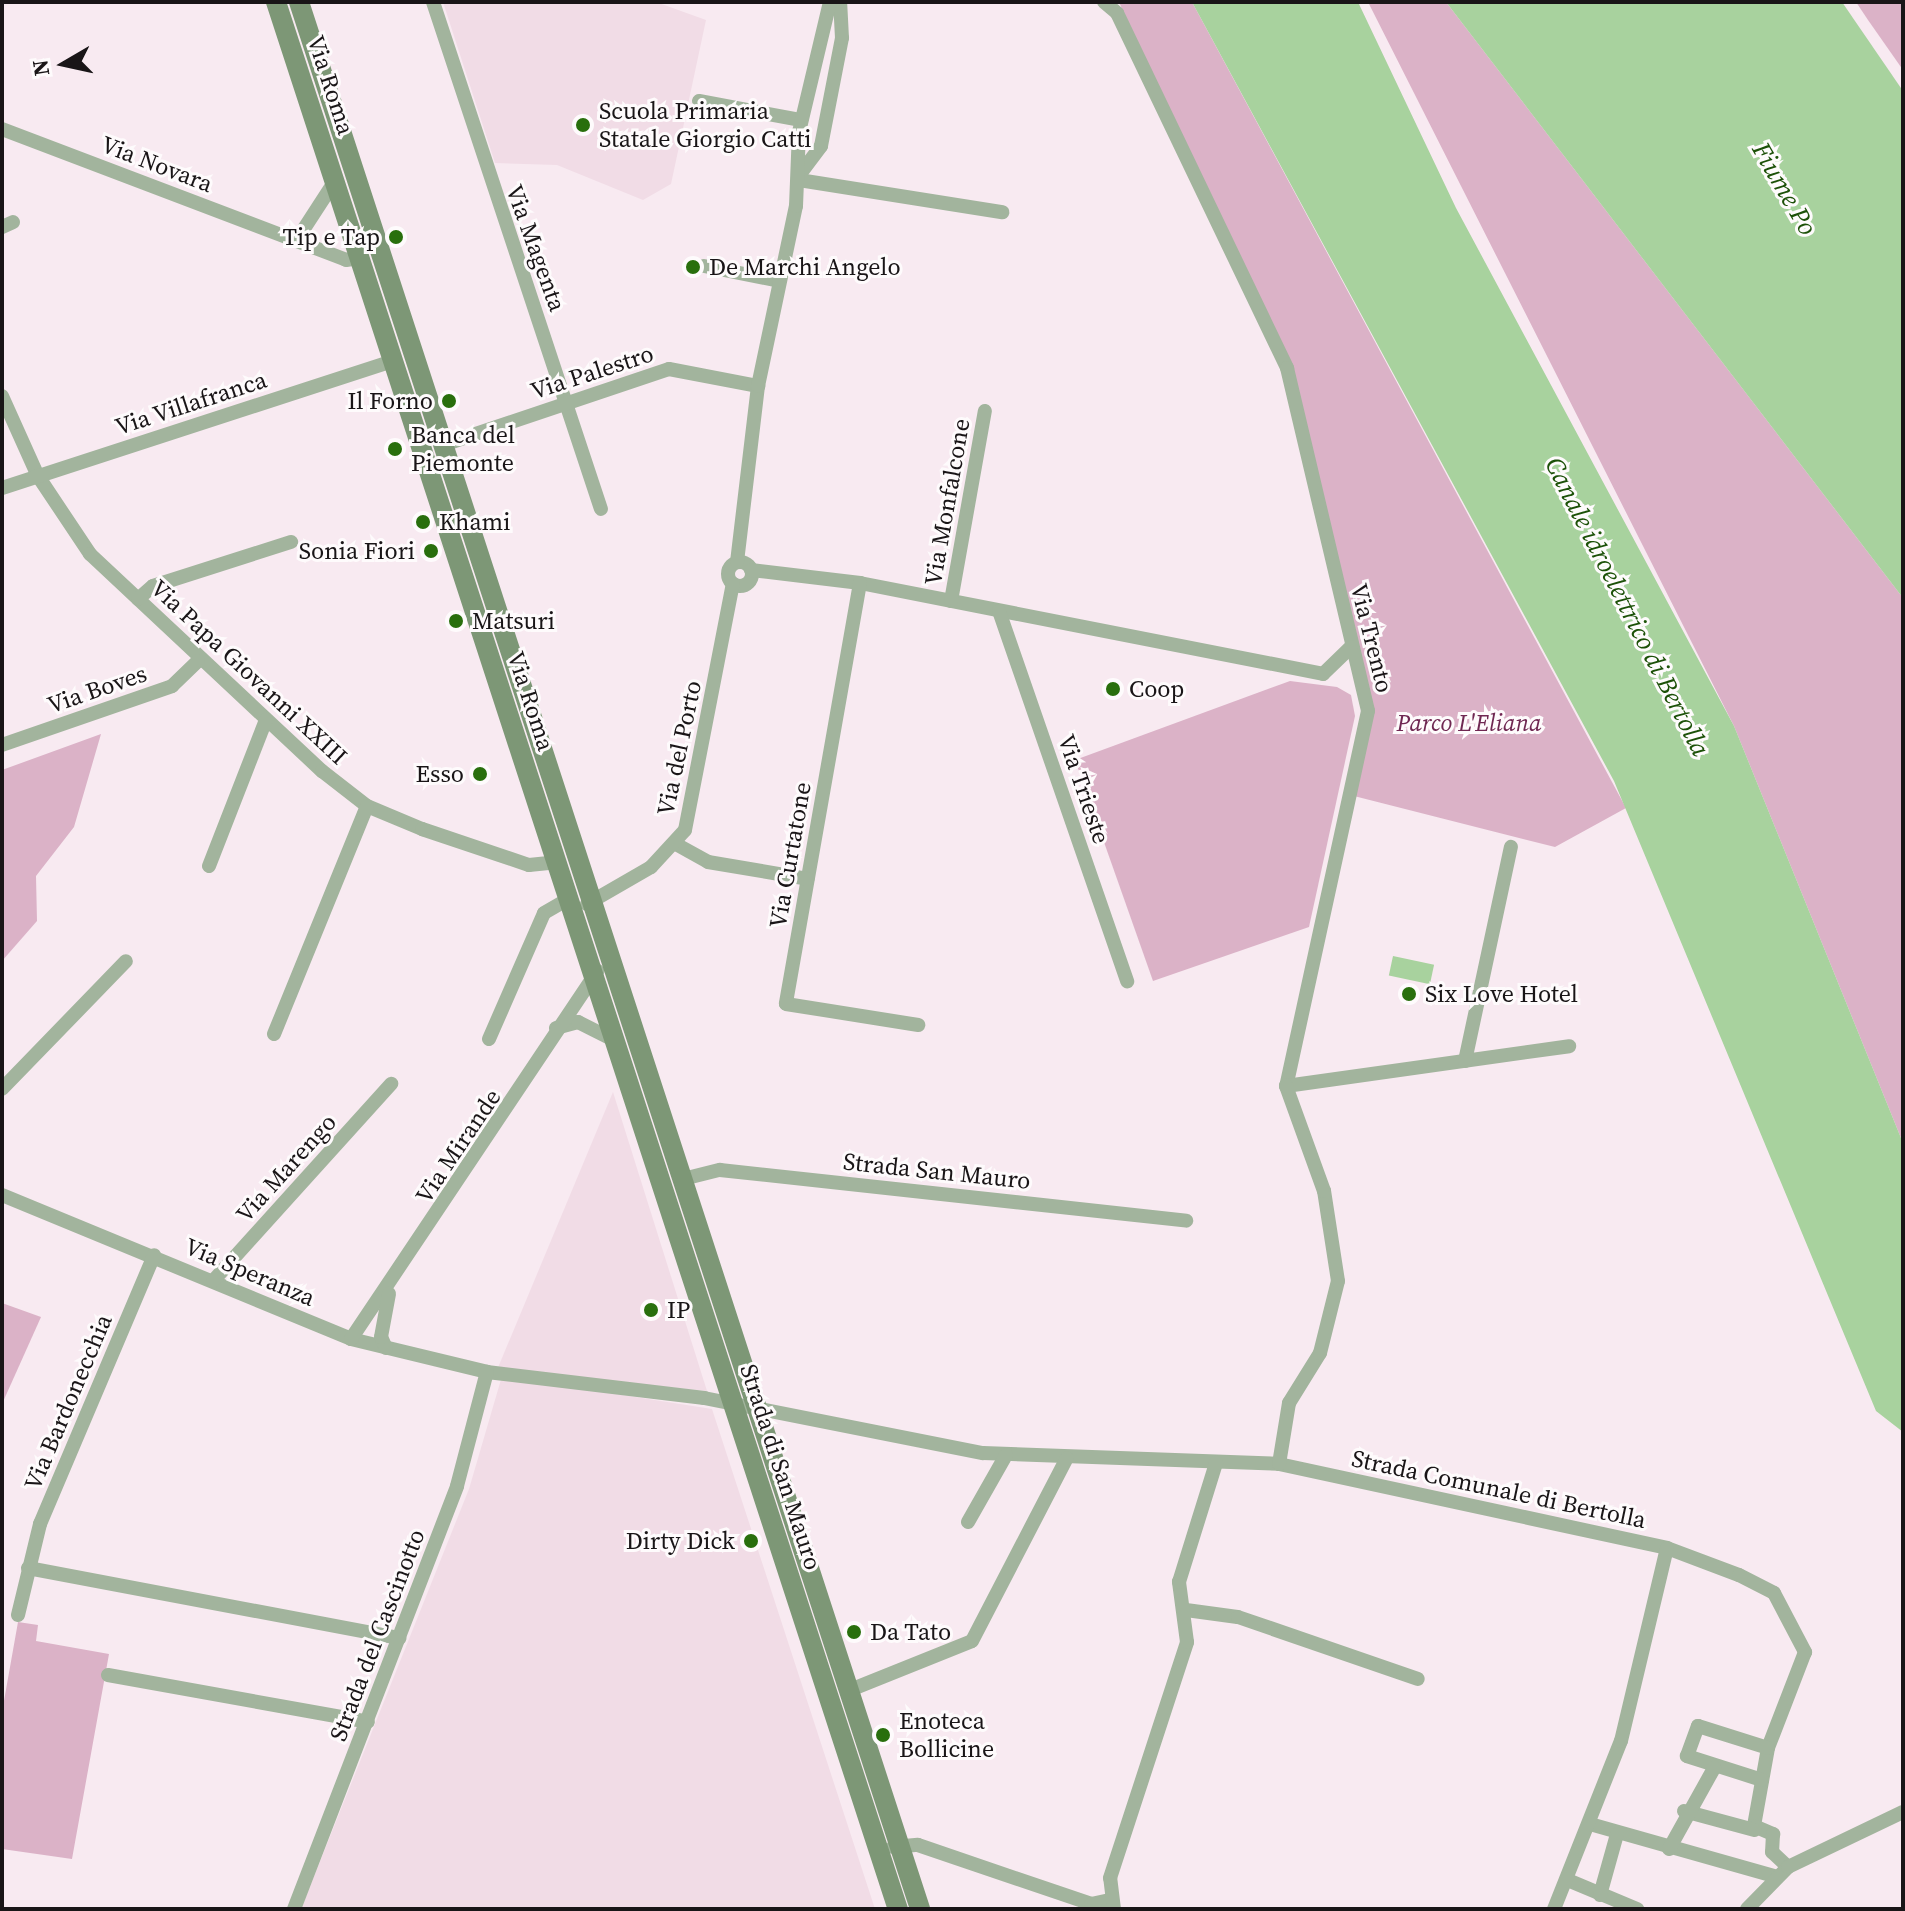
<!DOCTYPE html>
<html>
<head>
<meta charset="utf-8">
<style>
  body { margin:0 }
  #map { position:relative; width:1905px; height:1911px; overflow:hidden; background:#f8eaf1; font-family:"Source Serif 4",serif }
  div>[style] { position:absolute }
  .built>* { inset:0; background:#f1dce6 }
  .green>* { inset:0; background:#dbb2c7 }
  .water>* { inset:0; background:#a8d29e; transform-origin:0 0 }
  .street>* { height:14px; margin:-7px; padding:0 7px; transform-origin:7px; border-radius:7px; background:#a2b49d }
  .street>.ring { margin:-7px; padding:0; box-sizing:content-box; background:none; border:14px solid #a2b49d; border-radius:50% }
  .secondary>* { height:20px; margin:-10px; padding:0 10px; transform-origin:10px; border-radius:10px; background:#7d9776 }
  .dots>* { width:22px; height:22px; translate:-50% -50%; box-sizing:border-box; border:4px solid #fefbfc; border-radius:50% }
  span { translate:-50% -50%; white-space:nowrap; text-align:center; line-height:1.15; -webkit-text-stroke:6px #fefbfc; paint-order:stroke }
  .street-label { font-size:24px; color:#191517 }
  .poi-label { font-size:24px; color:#191517 }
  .left { translate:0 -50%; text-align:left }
  .right { translate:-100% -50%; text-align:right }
  .park-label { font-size:24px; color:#6f2752; font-style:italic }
  .water-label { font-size:26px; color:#1c5108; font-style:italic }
  .frame { position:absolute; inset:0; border:4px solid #191517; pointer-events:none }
  .north { position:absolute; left:24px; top:24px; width:80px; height:80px; -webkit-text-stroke:6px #fefbfc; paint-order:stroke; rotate:261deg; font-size:22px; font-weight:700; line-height:32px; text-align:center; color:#191517 }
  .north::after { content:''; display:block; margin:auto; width:28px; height:36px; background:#191517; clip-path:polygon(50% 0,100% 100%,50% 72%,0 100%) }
</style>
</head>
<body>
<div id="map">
  <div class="built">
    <div style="clip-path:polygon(443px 2px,656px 2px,706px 20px,671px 184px,643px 200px,557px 165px,495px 163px)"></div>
    <div style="clip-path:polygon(613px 1092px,707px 1391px,497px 1370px)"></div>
    <div style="clip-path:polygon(502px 1376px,712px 1409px,875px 1909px,301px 1909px,469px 1489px)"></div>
  </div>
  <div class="green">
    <div style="clip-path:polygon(1119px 2px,1192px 2px,1626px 808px,1555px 847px,1350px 795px,1368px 711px,1287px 368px)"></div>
    <div style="clip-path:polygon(1368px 2px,1446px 2px,1903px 598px,1903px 1143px,1734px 726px)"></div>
    <div style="clip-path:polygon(1856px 2px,1903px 2px,1903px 70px,1868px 20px)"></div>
    <div style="clip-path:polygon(1290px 681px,1337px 687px,1351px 695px,1355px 716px,1309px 927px,1153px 981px,1075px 760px)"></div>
    <div style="clip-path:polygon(101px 734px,74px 827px,36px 876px,37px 921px,2px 961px,2px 770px)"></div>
    <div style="clip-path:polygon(2px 1303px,41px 1317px,2px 1404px)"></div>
    <div style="clip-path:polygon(18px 1622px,38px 1625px,36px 1641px,109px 1654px,72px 1859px,2px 1849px,2px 1712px)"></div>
  </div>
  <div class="water">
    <div style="clip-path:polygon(1192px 2px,1358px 2px,1456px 208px,1734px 726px,1903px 1143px,1903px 1432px,1876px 1411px,1614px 781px)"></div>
    <div style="clip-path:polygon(1446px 2px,1842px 2px,1903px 91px,1903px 598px)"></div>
    <div style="left:1393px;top:956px;width:42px;height:20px;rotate:12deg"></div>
  </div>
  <div class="street">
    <div style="left:433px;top:2px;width:534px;rotate:71.67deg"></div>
    <div style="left:1104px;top:2px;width:17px;rotate:40deg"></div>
    <div style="left:1117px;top:13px;width:394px;rotate:64.4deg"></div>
    <div style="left:1287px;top:368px;width:352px;rotate:76.7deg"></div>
    <div style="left:1368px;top:711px;width:384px;rotate:102.3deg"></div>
    <div style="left:1286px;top:1086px;width:286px;rotate:-8deg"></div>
    <div style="left:699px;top:101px;width:104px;rotate:10.6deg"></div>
    <div style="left:2px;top:129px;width:368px;rotate:20.8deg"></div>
    <div style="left:346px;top:260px;width:14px;rotate:-8deg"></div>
    <div style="left:800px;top:174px;width:35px;rotate:-53deg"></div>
    <div style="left:821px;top:146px;width:110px;rotate:-79deg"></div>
    <div style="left:842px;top:38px;width:36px;rotate:-93deg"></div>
    <div style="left:799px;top:180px;width:206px;rotate:9deg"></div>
    <div style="left:2px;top:227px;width:12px;rotate:-24deg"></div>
    <div style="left:296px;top:241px;width:72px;rotate:-57deg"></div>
    <div style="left:704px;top:266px;width:77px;rotate:11.2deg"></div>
    <div style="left:2px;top:396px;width:88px;rotate:65.8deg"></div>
    <div style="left:38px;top:476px;width:94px;rotate:56.3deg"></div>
    <div style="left:90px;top:554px;width:318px;rotate:43.1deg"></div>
    <div style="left:322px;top:771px;width:57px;rotate:37.9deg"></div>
    <div style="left:367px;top:806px;width:60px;rotate:22.7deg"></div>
    <div style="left:422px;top:829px;width:113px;rotate:18.6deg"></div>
    <div style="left:529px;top:865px;width:27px;rotate:-6deg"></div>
    <div style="left:443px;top:445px;width:238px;rotate:-18.6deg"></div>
    <div style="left:669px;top:369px;width:91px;rotate:10.8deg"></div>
    <div style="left:2px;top:488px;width:412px;rotate:-18deg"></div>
    <div class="ring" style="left:728px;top:562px;width:10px;height:10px"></div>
    <div style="left:737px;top:562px;width:177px;rotate:-83.2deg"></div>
    <div style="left:758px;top:386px;width:184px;rotate:-78.1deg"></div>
    <div style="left:796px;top:206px;width:74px;rotate:-87.7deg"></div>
    <div style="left:799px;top:132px;width:134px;rotate:-76.6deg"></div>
    <div style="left:751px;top:570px;width:110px;rotate:6.8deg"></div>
    <div style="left:860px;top:583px;width:472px;rotate:11.1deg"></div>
    <div style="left:1323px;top:674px;width:39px;rotate:-44deg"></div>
    <div style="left:860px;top:583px;width:427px;rotate:100deg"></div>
    <div style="left:786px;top:1004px;width:134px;rotate:9deg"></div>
    <div style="left:138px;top:599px;width:20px;rotate:-41deg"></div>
    <div style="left:153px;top:586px;width:145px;rotate:-17.7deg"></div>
    <div style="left:951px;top:601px;width:193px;rotate:-79.9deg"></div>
    <div style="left:999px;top:611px;width:392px;rotate:70.9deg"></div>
    <div style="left:2px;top:745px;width:180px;rotate:-19.1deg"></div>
    <div style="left:172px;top:686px;width:36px;rotate:-44deg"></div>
    <div style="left:674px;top:843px;width:39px;rotate:29deg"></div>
    <div style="left:708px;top:862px;width:101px;rotate:9.6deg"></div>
    <div style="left:209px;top:866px;width:157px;rotate:-68.7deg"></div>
    <div style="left:587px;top:904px;width:74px;rotate:-30deg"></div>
    <div style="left:651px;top:867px;width:50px;rotate:-47.4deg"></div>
    <div style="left:685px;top:830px;width:251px;rotate:-79deg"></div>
    <div style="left:556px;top:1028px;width:23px;rotate:-15deg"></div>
    <div style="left:578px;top:1022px;width:40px;rotate:26.6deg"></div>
    <div style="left:274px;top:1034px;width:246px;rotate:-67.8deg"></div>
    <div style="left:489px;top:1039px;width:137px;rotate:-66.4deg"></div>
    <div style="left:544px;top:913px;width:28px;rotate:-30deg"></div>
    <div style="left:1465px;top:1061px;width:219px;rotate:-77.9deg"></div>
    <div style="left:2px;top:1089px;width:178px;rotate:-45.9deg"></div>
    <div style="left:683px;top:1179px;width:38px;rotate:-14deg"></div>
    <div style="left:720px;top:1170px;width:469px;rotate:6.2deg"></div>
    <div style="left:2px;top:1195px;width:378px;rotate:22.4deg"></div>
    <div style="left:351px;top:1339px;width:140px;rotate:13.6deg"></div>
    <div style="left:487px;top:1372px;width:219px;rotate:6.8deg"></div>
    <div style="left:704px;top:1398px;width:284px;rotate:11.2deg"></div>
    <div style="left:983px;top:1453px;width:296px;rotate:2.1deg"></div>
    <div style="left:1279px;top:1464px;width:397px;rotate:12.2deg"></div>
    <div style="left:1667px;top:1548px;width:77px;rotate:20.6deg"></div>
    <div style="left:1739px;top:1575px;width:39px;rotate:27deg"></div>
    <div style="left:1774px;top:1593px;width:67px;rotate:62.3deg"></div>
    <div style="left:1805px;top:1652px;width:103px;rotate:111.1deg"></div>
    <div style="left:1768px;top:1748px;width:79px;rotate:100.2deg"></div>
    <div style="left:1754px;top:1826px;width:21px;rotate:23deg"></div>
    <div style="left:1773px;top:1834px;width:18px;rotate:93deg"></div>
    <div style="left:1772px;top:1852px;width:22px;rotate:43deg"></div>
    <div style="left:213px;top:1281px;width:266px;rotate:-47.9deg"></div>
    <div style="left:351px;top:1339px;width:443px;rotate:-56.2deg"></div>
    <div style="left:386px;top:1348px;width:12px;rotate:-114deg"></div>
    <div style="left:381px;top:1337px;width:44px;rotate:-79.5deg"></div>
    <div style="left:1279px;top:1464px;width:62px;rotate:-80.7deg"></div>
    <div style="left:1289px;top:1403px;width:59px;rotate:-58.2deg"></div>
    <div style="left:1320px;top:1353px;width:74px;rotate:-76deg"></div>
    <div style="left:1338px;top:1281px;width:91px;rotate:-98.8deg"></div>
    <div style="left:1324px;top:1191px;width:112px;rotate:-109.9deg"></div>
    <div style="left:968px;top:1522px;width:77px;rotate:-60.4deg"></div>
    <div style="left:28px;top:1568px;width:378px;rotate:10.7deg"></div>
    <div style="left:1186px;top:1610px;width:52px;rotate:7.7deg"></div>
    <div style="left:1238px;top:1617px;width:190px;rotate:19deg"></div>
    <div style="left:18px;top:1615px;width:94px;rotate:-76.4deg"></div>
    <div style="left:40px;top:1524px;width:292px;rotate:-67deg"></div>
    <div style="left:108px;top:1675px;width:264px;rotate:10.2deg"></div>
    <div style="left:850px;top:1690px;width:131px;rotate:-21.9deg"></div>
    <div style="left:972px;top:1641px;width:206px;rotate:-62.6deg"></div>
    <div style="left:1762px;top:1780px;width:79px;rotate:-162.3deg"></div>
    <div style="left:1687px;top:1756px;width:32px;rotate:-70deg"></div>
    <div style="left:1698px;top:1726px;width:73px;rotate:17.4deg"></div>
    <div style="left:1684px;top:1811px;width:73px;rotate:15deg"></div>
    <div style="left:1590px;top:1824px;width:194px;rotate:15.8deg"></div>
    <div style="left:893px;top:1847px;width:25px;rotate:-5deg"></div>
    <div style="left:918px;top:1845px;width:183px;rotate:18.8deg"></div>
    <div style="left:1091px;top:1904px;width:19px;rotate:-12deg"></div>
    <div style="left:1669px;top:1849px;width:93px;rotate:-60.9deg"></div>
    <div style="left:1570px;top:1881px;width:73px;rotate:22.7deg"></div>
    <div style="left:1600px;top:1895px;width:63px;rotate:-74.4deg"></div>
    <div style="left:294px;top:1909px;width:453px;rotate:-68.9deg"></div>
    <div style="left:457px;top:1486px;width:118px;rotate:-75.3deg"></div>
    <div style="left:1114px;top:1909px;width:31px;rotate:-97deg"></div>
    <div style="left:1110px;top:1878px;width:248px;rotate:-71.9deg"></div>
    <div style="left:1187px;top:1642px;width:61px;rotate:-97.6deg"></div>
    <div style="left:1179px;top:1582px;width:125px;rotate:-72.7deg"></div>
    <div style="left:1554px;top:1909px;width:181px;rotate:-68.3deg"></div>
    <div style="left:1621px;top:1741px;width:198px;rotate:-76.6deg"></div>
    <div style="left:1747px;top:1909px;width:59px;rotate:-45.7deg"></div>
    <div style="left:1788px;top:1867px;width:127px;rotate:-25.6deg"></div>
  </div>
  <div class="secondary">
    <div style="left:276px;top:2px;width:2006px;rotate:71.94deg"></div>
    <div style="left:299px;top:2px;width:2006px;rotate:71.96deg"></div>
  </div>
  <div class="dots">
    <div style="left:583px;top:125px;background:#296f0d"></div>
    <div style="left:396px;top:237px;background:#296f0d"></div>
    <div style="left:693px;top:267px;background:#296f0d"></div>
    <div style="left:449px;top:401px;background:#296f0d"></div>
    <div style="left:395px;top:449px;background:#296f0d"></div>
    <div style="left:423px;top:522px;background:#296f0d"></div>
    <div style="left:431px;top:551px;background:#296f0d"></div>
    <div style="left:456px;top:621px;background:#296f0d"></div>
    <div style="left:1113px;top:689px;background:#296f0d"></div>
    <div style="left:480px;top:774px;background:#296f0d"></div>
    <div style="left:1409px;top:994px;background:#296f0d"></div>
    <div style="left:651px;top:1310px;background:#296f0d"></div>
    <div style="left:751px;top:1541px;background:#296f0d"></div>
    <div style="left:854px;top:1632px;background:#296f0d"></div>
    <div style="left:883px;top:1735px;background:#296f0d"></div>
  </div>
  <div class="street-label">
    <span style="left:331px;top:85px;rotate:72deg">Via Roma</span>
    <span style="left:157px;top:164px;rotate:21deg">Via Novara</span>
    <span style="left:536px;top:248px;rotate:70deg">Via Magenta</span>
    <span style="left:592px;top:372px;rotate:-18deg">Via Palestro</span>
    <span style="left:191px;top:403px;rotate:-18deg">Via Villafranca</span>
    <span style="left:947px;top:502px;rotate:-80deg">Via Monfalcone</span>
    <span style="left:1372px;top:638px;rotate:76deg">Via Trento</span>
    <span style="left:249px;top:672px;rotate:43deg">Via Papa Giovanni XXIII</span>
    <span style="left:97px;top:689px;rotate:-19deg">Via Boves</span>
    <span style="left:531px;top:701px;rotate:72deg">Via Roma</span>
    <span style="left:679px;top:748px;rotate:-78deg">Via del Porto</span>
    <span style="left:1084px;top:789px;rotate:71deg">Via Trieste</span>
    <span style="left:790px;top:855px;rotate:-80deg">Via Curtatone</span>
    <span style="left:458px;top:1146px;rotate:-56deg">Via Mirande</span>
    <span style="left:286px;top:1168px;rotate:-48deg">Via Marengo</span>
    <span style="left:937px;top:1171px;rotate:6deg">Strada San Mauro</span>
    <span style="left:250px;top:1272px;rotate:23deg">Via Speranza</span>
    <span style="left:68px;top:1402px;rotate:-67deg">Via Bardonecchia</span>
    <span style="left:781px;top:1467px;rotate:72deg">Strada di San Mauro</span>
    <span style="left:1499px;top:1489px;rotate:12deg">Strada Comunale di Bertolla</span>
    <span style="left:377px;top:1635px;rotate:-69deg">Strada del Cascinotto</span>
  </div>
  <div class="poi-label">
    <span class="left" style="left:599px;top:125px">Scuola Primaria<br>Statale Giorgio Catti</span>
    <span class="right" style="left:380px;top:237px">Tip e Tap</span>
    <span class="left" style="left:709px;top:267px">De Marchi Angelo</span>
    <span class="right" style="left:433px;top:401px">Il Forno</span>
    <span class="left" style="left:411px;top:449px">Banca del<br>Piemonte</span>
    <span class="left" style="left:439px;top:522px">Khami</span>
    <span class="right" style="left:415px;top:551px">Sonia Fiori</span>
    <span class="left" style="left:472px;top:621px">Matsuri</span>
    <span class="left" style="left:1129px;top:689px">Coop</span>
    <span class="right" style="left:464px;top:774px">Esso</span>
    <span class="left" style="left:1425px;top:994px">Six Love Hotel</span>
    <span class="left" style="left:667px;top:1310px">IP</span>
    <span class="right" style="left:735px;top:1541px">Dirty Dick</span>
    <span class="left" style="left:870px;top:1632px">Da Tato</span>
    <span class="left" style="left:899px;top:1735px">Enoteca<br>Bollicine</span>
  </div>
  <div class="park-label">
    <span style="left:1469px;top:723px">Parco L'Eliana</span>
  </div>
  <div class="water-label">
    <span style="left:1784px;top:189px;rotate:60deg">Fiume Po</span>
    <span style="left:1627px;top:607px;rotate:63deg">Canale idroelettrico di Bertolla</span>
  </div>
  <div class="frame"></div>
  <div class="north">N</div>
</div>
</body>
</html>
